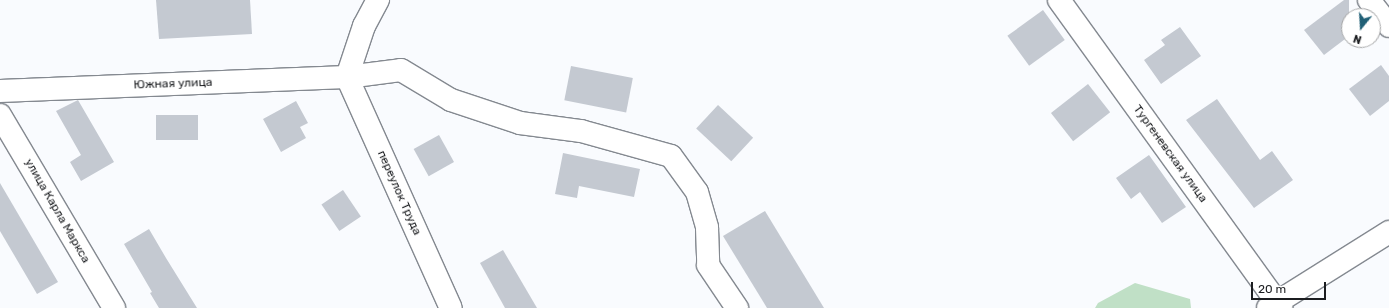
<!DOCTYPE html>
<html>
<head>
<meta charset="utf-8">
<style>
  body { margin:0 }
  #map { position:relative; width:1389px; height:308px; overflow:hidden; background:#f9fbfe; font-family:Rubik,sans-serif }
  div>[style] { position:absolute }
  .green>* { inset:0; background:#c0e0c6 }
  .building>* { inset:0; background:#c4c9d1; transform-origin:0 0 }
  .roads { filter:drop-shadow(1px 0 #848990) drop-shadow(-1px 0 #848990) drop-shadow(0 1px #848990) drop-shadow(0 -1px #848990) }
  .minor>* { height:22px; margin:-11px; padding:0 11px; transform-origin:11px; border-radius:11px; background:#fff }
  span { translate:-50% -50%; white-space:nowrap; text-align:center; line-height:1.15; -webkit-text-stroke:4px #fff; paint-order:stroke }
  .street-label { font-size:12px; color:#1b1d20 }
  .north { position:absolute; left:1341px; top:8px; width:40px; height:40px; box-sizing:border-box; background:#fff; border:1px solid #a4a5a6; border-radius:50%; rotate:198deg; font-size:11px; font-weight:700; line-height:16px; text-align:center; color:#1b1d20 }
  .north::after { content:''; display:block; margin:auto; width:14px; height:18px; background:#216076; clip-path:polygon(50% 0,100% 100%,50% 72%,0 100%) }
  .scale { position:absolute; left:1251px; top:282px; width:75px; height:18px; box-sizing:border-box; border:2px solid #1b1d20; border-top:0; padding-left:5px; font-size:12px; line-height:14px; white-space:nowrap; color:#1b1d20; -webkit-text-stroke:3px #fff; paint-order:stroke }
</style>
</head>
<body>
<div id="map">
  <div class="green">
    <div style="clip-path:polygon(1135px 283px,1190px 299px,1191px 308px,1095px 308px,1098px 303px)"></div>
  </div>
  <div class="building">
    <div style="clip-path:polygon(156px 0,250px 0,252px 34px,159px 39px)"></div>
    <div style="clip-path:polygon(1344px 0,1349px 0,1349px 36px,1324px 55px,1304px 30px)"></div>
    <div style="left:1043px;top:10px;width:37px;height:44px;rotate:54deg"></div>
    <div style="clip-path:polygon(1180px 27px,1201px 56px,1161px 84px,1144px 60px,1165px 45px,1161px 40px)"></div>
    <div style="clip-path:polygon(1381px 65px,1389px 76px,1389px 101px,1370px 116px,1349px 89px)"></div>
    <div style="left:571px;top:66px;width:63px;height:35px;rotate:11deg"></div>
    <div style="left:1088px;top:84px;width:36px;height:47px;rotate:52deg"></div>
    <div style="clip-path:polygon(1217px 99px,1260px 160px,1272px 151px,1293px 180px,1254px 208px,1186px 120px)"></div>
    <div style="clip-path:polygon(78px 100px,114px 162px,81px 181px,70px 162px,81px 155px,56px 111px)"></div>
    <div style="clip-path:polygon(296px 101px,308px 123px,300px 127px,306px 138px,281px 152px,263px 119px)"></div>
    <div style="left:718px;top:105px;width:48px;height:32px;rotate:43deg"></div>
    <div style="left:156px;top:115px;width:42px;height:25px"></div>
    <div style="left:439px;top:135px;width:31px;height:29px;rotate:61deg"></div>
    <div style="clip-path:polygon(563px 153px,640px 169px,634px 197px,579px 186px,577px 198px,555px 194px)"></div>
    <div style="clip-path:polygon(1149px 155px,1186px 207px,1162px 223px,1140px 192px,1131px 199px,1116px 178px)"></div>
    <div style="clip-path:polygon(0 183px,58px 282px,37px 294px,0 231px)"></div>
    <div style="left:343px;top:190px;width:32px;height:26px;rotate:56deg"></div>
    <div style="clip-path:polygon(765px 211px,824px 308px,767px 308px,723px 236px)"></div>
    <div style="clip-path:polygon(149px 229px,166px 258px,197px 308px,159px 308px,150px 293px,152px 292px,124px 244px)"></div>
    <div style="clip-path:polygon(503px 250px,537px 308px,505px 308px,480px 263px)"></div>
  </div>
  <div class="roads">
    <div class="minor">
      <div style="left:1059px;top:0;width:380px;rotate:54.2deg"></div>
      <div style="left:1369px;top:0;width:33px;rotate:52deg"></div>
      <div style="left:347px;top:77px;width:253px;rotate:65.8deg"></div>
      <div style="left:347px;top:77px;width:54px;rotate:-71.6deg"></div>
      <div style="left:364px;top:26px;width:30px;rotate:-62deg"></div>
      <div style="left:0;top:91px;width:347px;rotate:-2.3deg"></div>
      <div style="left:347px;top:77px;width:54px;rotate:-7.4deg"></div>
      <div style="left:401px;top:70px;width:58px;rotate:31deg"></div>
      <div style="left:451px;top:100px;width:73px;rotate:18.4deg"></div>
      <div style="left:520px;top:123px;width:62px;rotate:7.5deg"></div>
      <div style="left:581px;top:131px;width:93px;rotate:15.5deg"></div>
      <div style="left:671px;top:156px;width:44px;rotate:54.2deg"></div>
      <div style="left:697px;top:192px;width:37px;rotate:74deg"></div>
      <div style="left:707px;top:228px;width:37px;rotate:88deg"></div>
      <div style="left:708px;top:265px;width:52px;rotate:56deg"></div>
      <div style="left:0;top:115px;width:224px;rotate:59.4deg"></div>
      <div style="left:1268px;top:308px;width:143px;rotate:-32.1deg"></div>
    </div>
  </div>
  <div class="street-label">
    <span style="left:173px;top:84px;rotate:-2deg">Южная улица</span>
    <span style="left:1170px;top:154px;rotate:54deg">Тургеневская улица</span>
    <span style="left:399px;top:193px;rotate:66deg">переулок Труда</span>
    <span style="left:57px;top:211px;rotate:60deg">улица Карла Маркса</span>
  </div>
  <div class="north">N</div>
  <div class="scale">20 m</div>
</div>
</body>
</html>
